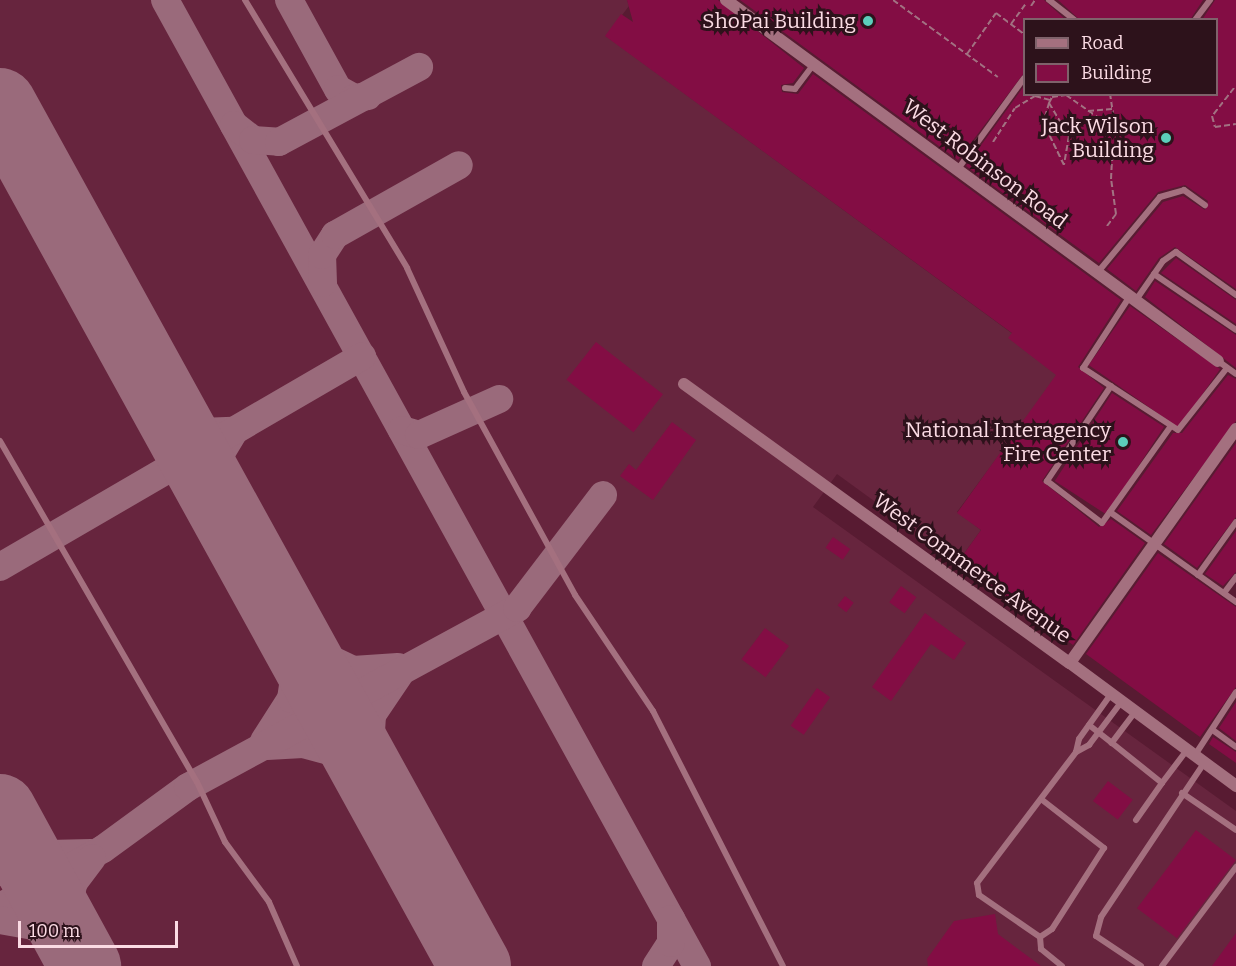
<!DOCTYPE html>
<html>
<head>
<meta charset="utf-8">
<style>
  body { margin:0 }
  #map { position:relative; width:1236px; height:966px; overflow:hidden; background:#581b32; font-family:Bitter,serif }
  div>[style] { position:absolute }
  .built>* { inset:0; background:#67253e }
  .taxiway>* { height:28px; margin:-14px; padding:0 14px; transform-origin:14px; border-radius:14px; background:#9a6a7b }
  .runway>* { height:72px; margin:-36px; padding:0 36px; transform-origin:36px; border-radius:36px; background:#9a6a7b }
  .building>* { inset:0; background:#830d44; transform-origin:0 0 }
  .path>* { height:2px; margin-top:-1px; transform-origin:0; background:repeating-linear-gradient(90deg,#a27282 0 6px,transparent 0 9px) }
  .service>* { height:6px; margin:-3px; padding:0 3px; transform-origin:3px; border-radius:3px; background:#a4707f }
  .minor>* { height:12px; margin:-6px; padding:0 6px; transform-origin:6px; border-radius:6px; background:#a4707f }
  .tertiary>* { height:12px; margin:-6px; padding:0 6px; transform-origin:6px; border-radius:6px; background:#a4707f }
  .dots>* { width:16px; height:16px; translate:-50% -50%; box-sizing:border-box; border:3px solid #2d121b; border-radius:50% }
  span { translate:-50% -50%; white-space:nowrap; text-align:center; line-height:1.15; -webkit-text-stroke:6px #2d121b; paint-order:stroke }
  .poi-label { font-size:21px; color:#fbdbe4 }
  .right { translate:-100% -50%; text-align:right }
  .street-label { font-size:21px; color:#fbdbe4 }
  .legend { position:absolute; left:1023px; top:18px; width:195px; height:78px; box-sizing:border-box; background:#2d121b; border:2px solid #7f626b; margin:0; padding:8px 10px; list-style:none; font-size:18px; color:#fbdbe4 }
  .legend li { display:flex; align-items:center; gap:12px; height:30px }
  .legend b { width:30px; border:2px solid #7f626b }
  .scale { position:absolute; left:18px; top:921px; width:160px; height:27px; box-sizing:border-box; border:3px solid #fbdbe4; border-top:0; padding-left:8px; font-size:18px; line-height:21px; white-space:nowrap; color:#fbdbe4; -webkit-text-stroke:4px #2d121b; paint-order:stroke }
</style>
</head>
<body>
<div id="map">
  <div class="built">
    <div style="clip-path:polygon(0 0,627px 0,629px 6px,606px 36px,1062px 370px,957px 512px,981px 530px,958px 562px,837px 474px,813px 507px,1236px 811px,1236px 966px,0 966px)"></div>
  </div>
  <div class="taxiway">
    <div style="left:165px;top:0;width:1103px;rotate:61.16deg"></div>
    <div style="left:289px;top:0;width:102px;rotate:61.2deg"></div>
    <div style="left:338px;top:89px;width:18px;rotate:29deg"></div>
    <div style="left:354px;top:98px;width:14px;rotate:-8deg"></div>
    <div style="left:234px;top:125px;width:24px;rotate:38deg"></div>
    <div style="left:253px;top:140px;width:26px;rotate:4deg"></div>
    <div style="left:279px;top:142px;width:159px;rotate:-28.2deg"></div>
    <div style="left:323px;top:283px;width:28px;rotate:-92deg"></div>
    <div style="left:322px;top:255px;width:24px;rotate:-57deg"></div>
    <div style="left:335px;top:235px;width:142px;rotate:-29.4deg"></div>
    <div style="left:165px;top:404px;width:45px;rotate:38.7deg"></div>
    <div style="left:200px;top:432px;width:33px;rotate:-2deg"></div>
    <div style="left:402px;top:430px;width:18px;rotate:16deg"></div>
    <div style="left:419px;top:435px;width:88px;rotate:-24.2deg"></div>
    <div style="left:219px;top:500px;width:42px;rotate:-91.4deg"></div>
    <div style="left:218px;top:458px;width:31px;rotate:-59deg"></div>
    <div style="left:0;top:567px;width:419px;rotate:-30.2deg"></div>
    <div style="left:292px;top:633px;width:25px;rotate:42deg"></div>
    <div style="left:311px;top:650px;width:47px;rotate:25.5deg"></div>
    <div style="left:353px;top:670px;width:45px;rotate:-3.8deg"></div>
    <div style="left:264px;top:741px;width:50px;rotate:-57.3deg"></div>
    <div style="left:291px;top:699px;width:40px;rotate:-81.5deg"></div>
    <div style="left:297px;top:659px;width:26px;rotate:-101deg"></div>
    <div style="left:267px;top:746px;width:36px;rotate:-3deg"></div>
    <div style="left:303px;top:744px;width:30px;rotate:15deg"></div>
    <div style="left:332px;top:752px;width:54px;rotate:36.7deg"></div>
    <div style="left:375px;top:784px;width:23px;rotate:-105deg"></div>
    <div style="left:369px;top:762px;width:47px;rotate:-86.3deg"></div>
    <div style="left:372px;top:715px;width:48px;rotate:-56deg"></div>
    <div style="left:6px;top:822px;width:53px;rotate:37.3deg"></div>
    <div style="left:48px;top:854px;width:43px;rotate:-1.3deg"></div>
    <div style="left:0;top:872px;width:58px;rotate:-88deg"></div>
    <div style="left:0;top:907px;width:118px;rotate:-29.4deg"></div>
    <div style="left:103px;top:849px;width:105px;rotate:-36.1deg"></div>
    <div style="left:188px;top:787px;width:375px;rotate:-28.5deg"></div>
    <div style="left:517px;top:608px;width:142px;rotate:-52.7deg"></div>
    <div style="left:0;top:920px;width:34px;rotate:10deg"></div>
    <div style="left:33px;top:926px;width:54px;rotate:32.2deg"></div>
    <div style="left:79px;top:955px;width:49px;rotate:-102.9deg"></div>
    <div style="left:68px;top:907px;width:26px;rotate:-77deg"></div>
    <div style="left:74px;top:882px;width:30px;rotate:-53deg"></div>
    <div style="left:656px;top:966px;width:27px;rotate:-57deg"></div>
    <div style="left:671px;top:943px;width:24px;rotate:-90deg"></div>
  </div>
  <div class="runway">
    <div style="left:0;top:104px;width:984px;rotate:61.14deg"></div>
    <div style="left:0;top:810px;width:178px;rotate:61.4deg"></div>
  </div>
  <div class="building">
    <div style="clip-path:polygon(627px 0,718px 0,804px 68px,793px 83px,781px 85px,782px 92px,798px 94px,813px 74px,1121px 300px,1078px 367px,1104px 388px,1042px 481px,1099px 527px,1111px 519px,1145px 543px,1073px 645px,958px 562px,981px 530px,957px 513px,1056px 375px,1008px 338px,1012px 333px,605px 36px,621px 14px,633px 22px)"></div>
    <div style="clip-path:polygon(740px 0,1044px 0,1066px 20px,1024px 20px,1024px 73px,958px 160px)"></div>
    <div style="clip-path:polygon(1058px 0,1203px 0,1190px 20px,1080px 20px)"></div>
    <div style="clip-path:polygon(1215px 0,1236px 0,1236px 289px,1175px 247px,1159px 258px,1136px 291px,1107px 269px,1163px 202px,1183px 196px,1205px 210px,1208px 201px,1185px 185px,1158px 192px,1099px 263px,966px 166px,1024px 86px,1024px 94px,1216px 94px,1216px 20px,1202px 20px)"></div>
    <div style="clip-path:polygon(1176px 258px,1236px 300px,1236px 324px,1161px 273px)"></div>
    <div style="clip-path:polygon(1155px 281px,1236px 335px,1236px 368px,1145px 297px)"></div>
    <div style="left:1130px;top:306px;width:110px;height:72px;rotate:35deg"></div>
    <div style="left:596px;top:342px;width:85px;height:48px;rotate:38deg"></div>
    <div style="clip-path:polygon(1228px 375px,1236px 379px,1236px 421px,1151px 535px,1117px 511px,1173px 433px,1182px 433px)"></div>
    <div style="left:1112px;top:393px;width:62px;height:105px;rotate:33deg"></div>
    <div style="clip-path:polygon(672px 422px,696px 440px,653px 500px,620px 476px,629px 464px,636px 470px)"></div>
    <div style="clip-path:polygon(1236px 443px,1236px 517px,1197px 568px,1164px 544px)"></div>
    <div style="clip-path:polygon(1236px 531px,1236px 572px,1223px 586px,1205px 574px)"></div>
    <div style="left:833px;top:537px;width:21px;height:13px;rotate:35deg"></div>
    <div style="clip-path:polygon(1158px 553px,1236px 607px,1236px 687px,1200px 737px,1086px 654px)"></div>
    <div style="left:901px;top:586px;width:19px;height:20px;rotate:36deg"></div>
    <div style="left:845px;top:596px;width:11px;height:12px;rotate:38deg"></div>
    <div style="clip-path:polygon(925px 613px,966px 643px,954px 660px,931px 644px,891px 701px,872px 687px)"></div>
    <div style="left:765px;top:628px;width:30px;height:39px;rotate:37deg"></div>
    <div style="left:817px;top:688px;width:16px;height:46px;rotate:35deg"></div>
    <div style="clip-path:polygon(1236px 702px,1236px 741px,1219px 728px)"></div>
    <div style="clip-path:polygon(1213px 737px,1236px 752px,1236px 763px,1209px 744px)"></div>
    <div style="left:1108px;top:781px;width:31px;height:25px;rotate:37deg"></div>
    <div style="left:1196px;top:830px;width:50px;height:98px;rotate:37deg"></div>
    <div style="clip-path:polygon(995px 914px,998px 934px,1041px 966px,928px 966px,927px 959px,954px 921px)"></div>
    <div style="clip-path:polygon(1236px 933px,1236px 966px,1212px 966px)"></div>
  </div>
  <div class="path">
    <div style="left:893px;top:0;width:130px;rotate:36.3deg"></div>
    <div style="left:1031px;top:6px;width:7px;rotate:-56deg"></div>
    <div style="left:1011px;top:24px;width:24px;rotate:-54deg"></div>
    <div style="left:967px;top:54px;width:50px;rotate:-54.7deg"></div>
    <div style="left:996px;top:13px;width:35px;rotate:37deg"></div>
    <div style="left:1234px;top:88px;width:36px;rotate:128deg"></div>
    <div style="left:1212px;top:116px;width:11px;rotate:75deg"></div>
    <div style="left:1215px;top:127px;width:21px;rotate:-8deg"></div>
    <div style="left:1049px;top:103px;width:39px;rotate:59deg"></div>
    <div style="left:1069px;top:136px;width:29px;rotate:100deg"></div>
    <div style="left:1064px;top:165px;width:39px;rotate:-116deg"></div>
    <div style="left:1047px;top:130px;width:13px;rotate:-99deg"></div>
    <div style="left:1045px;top:117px;width:15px;rotate:-74deg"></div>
    <div style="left:1049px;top:103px;width:7px;rotate:-63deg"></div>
    <div style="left:1052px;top:97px;width:14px;rotate:-8deg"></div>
    <div style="left:1066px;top:95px;width:61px;rotate:35deg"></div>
    <div style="left:1088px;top:111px;width:24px;rotate:-5deg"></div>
    <div style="left:993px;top:142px;width:40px;rotate:-57.1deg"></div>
    <div style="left:1015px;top:108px;width:23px;rotate:-31deg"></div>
    <div style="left:1035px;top:96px;width:16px;rotate:15deg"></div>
    <div style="left:1107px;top:226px;width:15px;rotate:-53deg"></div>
    <div style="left:1116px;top:214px;width:35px;rotate:-98deg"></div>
    <div style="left:1111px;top:179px;width:19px;rotate:-87deg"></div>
    <div style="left:1112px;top:160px;width:11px;rotate:-49deg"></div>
    <div style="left:1119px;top:152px;width:59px;rotate:-98.8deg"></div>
  </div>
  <div class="service">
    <div style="left:245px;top:0;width:313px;rotate:58.8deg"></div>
    <div style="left:407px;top:268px;width:136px;rotate:65.3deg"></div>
    <div style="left:464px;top:392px;width:231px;rotate:61.3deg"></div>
    <div style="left:575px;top:595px;width:140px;rotate:56.1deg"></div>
    <div style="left:653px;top:711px;width:286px;rotate:63deg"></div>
    <div style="left:1049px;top:0;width:33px;rotate:38deg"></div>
    <div style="left:1195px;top:20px;width:25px;rotate:-53deg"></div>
    <div style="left:785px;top:88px;width:10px;rotate:6deg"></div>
    <div style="left:795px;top:89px;width:31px;rotate:-53deg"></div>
    <div style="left:958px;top:169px;width:112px;rotate:-54deg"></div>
    <div style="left:1098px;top:272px;width:97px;rotate:-50.4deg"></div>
    <div style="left:1160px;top:197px;width:25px;rotate:-16deg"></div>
    <div style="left:1184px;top:190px;width:26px;rotate:36deg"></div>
    <div style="left:1154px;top:274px;width:99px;rotate:34.3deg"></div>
    <div style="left:1130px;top:296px;width:86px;rotate:123.1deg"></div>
    <div style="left:1083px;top:368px;width:113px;rotate:33.1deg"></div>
    <div style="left:1178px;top:430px;width:79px;rotate:-51.7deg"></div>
    <div style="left:1136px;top:300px;width:47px;rotate:-55.3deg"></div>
    <div style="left:1163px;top:261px;width:16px;rotate:-35deg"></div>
    <div style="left:1176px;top:252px;width:74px;rotate:35.6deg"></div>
    <div style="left:1218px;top:361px;width:22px;rotate:36deg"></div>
    <div style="left:1111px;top:386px;width:115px;rotate:124deg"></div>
    <div style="left:1047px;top:481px;width:69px;rotate:37.4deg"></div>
    <div style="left:1102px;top:523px;width:119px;rotate:-54.6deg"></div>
    <div style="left:0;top:441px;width:394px;rotate:60deg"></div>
    <div style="left:197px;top:782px;width:66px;rotate:65deg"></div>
    <div style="left:225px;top:842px;width:74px;rotate:53.7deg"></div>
    <div style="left:269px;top:902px;width:70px;rotate:66.4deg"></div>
    <div style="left:1110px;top:512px;width:155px;rotate:35.5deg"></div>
    <div style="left:1198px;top:575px;width:65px;rotate:-54.4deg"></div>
    <div style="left:1224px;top:593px;width:20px;rotate:-53deg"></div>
    <div style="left:1111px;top:694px;width:55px;rotate:125.4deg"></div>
    <div style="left:1079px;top:739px;width:13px;rotate:103deg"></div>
    <div style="left:1076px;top:752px;width:15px;rotate:-28deg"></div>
    <div style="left:1089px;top:745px;width:55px;rotate:-53.1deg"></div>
    <div style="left:1135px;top:712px;width:39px;rotate:127deg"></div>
    <div style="left:1112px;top:743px;width:64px;rotate:38.7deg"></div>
    <div style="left:1162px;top:783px;width:41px;rotate:-52.9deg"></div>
    <div style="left:1089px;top:725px;width:29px;rotate:38deg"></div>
    <div style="left:1214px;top:731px;width:27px;rotate:36deg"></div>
    <div style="left:1195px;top:755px;width:75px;rotate:-56.9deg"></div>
    <div style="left:1182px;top:793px;width:65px;rotate:34.4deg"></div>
    <div style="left:1041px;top:799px;width:80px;rotate:37.9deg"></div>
    <div style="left:1104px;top:848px;width:96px;rotate:122.7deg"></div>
    <div style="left:1052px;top:929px;width:14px;rotate:146deg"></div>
    <div style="left:1040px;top:937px;width:74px;rotate:-145.5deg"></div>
    <div style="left:979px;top:895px;width:12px;rotate:-99deg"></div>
    <div style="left:977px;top:883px;width:164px;rotate:-52.9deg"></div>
    <div style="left:1136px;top:820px;width:45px;rotate:-54.9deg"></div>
    <div style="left:1040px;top:937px;width:12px;rotate:85deg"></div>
    <div style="left:1041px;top:949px;width:27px;rotate:39deg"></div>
    <div style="left:1141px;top:966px;width:54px;rotate:-146.3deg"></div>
    <div style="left:1096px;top:936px;width:20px;rotate:-75deg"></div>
    <div style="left:1101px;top:917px;width:185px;rotate:-56.2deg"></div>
    <div style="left:1162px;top:966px;width:124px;rotate:-53.2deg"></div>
  </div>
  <div class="minor">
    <div style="left:726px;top:0;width:610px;rotate:36.27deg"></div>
    <div style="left:684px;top:384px;width:476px;rotate:35.9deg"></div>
  </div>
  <div class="tertiary">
    <div style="left:1236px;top:429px;width:287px;rotate:125.4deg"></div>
    <div style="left:1070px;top:663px;width:207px;rotate:36.5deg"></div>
  </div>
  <div class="dots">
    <div style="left:868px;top:21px;background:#5ccebb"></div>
    <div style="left:1166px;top:138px;background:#5ccebb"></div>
    <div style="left:1123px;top:442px;background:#5ccebb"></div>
  </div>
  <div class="poi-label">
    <span class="right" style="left:856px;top:21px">ShoPai Building</span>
    <span class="right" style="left:1154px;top:138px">Jack Wilson<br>Building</span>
    <span class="right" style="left:1111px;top:442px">National Interagency<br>Fire Center</span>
  </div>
  <div class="street-label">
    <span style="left:985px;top:164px;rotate:37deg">West Robinson Road</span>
    <span style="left:972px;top:568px;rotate:36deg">West Commerce Avenue</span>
  </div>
  <ul class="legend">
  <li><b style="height:8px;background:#a4707f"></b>Road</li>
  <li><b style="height:16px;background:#830d44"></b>Building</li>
  </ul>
  <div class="scale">100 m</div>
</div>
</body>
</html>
